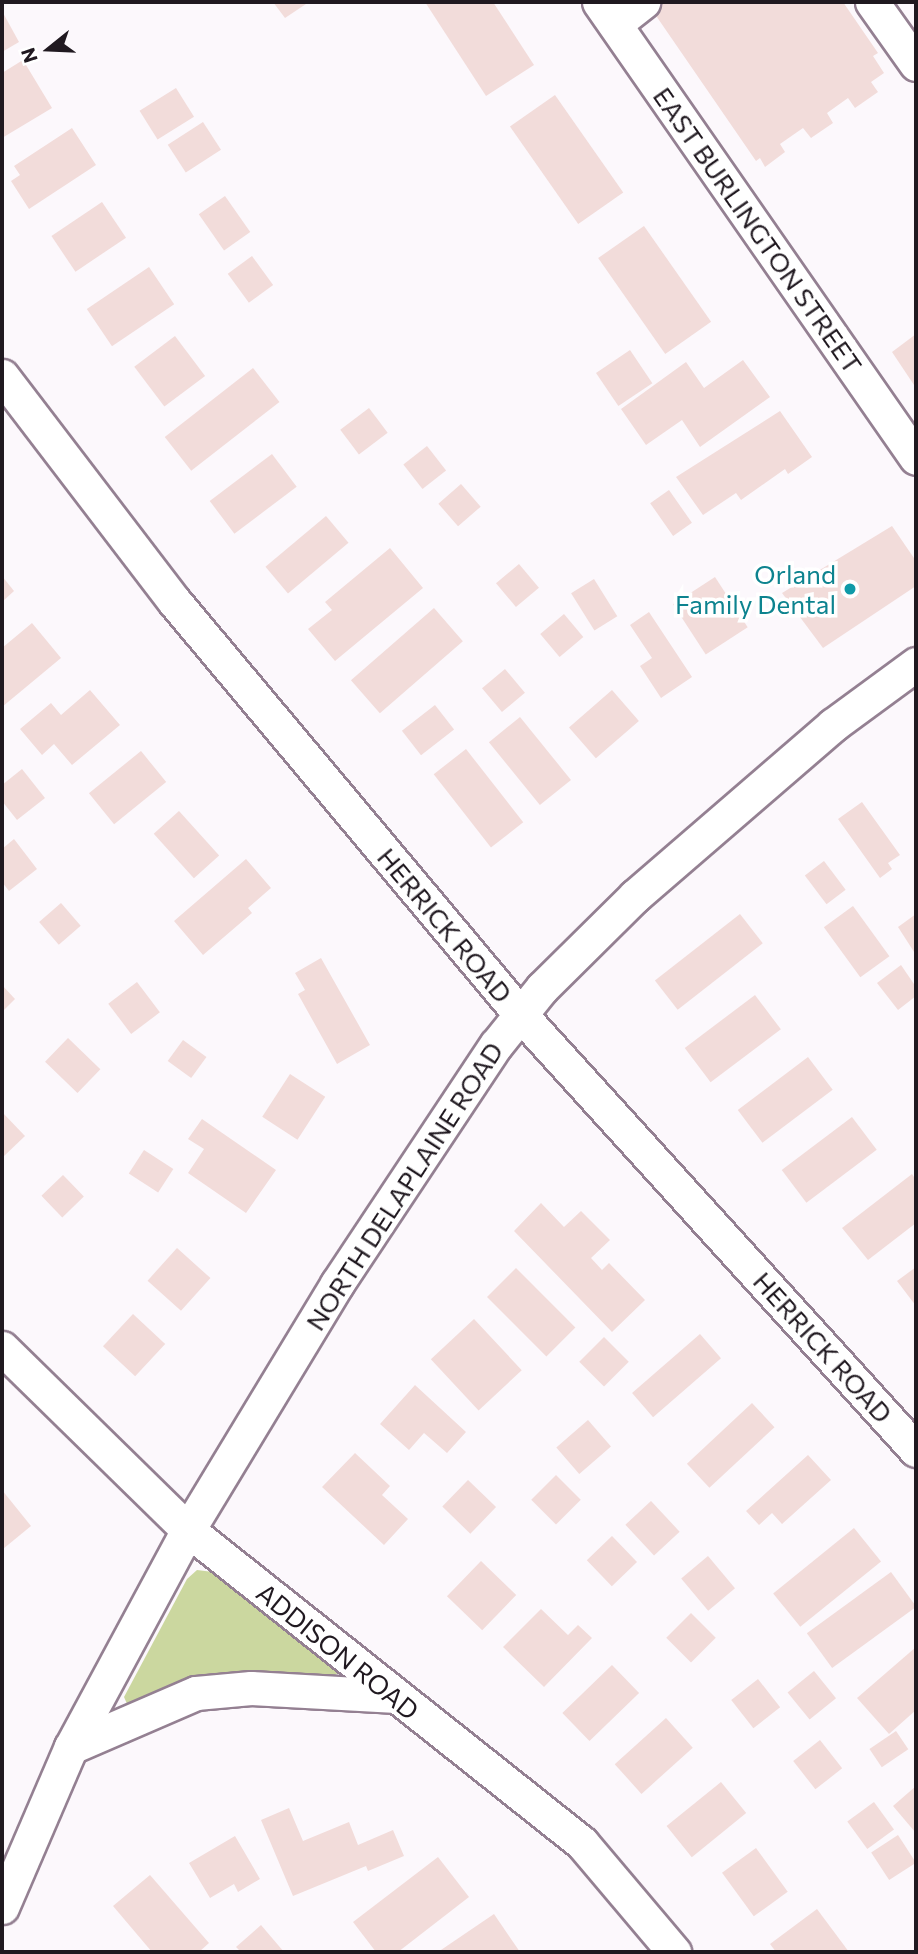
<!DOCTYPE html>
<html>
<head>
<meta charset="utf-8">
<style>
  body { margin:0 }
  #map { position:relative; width:918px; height:1954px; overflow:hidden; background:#fcf8fc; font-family:Commissioner,sans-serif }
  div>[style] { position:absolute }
  .green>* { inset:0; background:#cbd79f }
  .building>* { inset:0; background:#f2dcda; transform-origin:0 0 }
  .roads { filter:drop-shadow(2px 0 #948092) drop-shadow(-2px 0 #948092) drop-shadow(0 2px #948092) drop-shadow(0 -2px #948092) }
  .minor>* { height:33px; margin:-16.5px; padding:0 16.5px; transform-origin:16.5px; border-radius:16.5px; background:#fff }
  .dots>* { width:19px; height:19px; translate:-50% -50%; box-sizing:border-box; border:4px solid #fff; border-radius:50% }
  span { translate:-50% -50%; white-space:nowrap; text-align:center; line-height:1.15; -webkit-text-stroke:7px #fff; paint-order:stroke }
  .street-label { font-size:26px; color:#201920 }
  .culture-label { font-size:26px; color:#0d838f }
  .right { translate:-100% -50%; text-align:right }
  .frame { position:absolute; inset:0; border:4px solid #201920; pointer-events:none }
  .north { position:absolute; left:14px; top:14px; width:70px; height:70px; -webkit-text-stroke:5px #fff; paint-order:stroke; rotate:252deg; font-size:19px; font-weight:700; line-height:28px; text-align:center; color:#201920 }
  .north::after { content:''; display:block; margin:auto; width:24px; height:32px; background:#201920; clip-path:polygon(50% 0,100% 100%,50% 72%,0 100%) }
</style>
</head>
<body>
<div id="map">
  <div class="green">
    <div style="clip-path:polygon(197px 1570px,213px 1572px,336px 1666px,338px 1673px,330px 1678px,128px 1706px,124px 1697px,187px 1579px)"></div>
  </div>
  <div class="building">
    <div style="clip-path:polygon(273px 2px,309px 2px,285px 18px)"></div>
    <div style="clip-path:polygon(425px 2px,493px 2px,534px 65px,486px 96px)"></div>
    <div style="clip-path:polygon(658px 2px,843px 2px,878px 53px,873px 56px,884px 73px,871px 82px,878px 92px,855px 108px,848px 98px,827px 113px,833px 123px,811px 138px,803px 128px,780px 144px,785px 152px,765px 167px,760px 158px,756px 161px,650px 7px)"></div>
    <div style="clip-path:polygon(2px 11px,19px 42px,2px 52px)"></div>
    <div style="clip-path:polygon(23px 60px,52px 108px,2px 138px,2px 73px)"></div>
    <div style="left:176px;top:88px;width:34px;height:43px;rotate:58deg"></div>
    <div style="left:555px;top:95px;width:119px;height:55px;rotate:55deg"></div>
    <div style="left:203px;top:122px;width:33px;height:42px;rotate:57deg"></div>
    <div style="clip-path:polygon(72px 128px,96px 165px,29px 209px,11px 181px,20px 175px,14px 166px)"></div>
    <div style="left:225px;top:196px;width:44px;height:32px;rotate:55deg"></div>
    <div style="left:102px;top:202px;width:43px;height:61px;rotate:56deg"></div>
    <div style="left:644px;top:226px;width:117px;height:56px;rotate:55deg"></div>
    <div style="left:252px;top:256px;width:36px;height:30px;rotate:54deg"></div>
    <div style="left:149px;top:267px;width:45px;height:75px;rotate:56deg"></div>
    <div style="clip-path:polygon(916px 334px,916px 388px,892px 352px)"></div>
    <div style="left:175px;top:336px;width:50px;height:51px;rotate:53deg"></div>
    <div style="left:630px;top:350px;width:40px;height:41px;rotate:56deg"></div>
    <div style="clip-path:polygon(743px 360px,770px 397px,700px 447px,682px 420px,646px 445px,621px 409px,686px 362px,704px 388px)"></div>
    <div style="left:253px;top:368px;width:43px;height:112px;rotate:52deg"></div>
    <div style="left:369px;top:408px;width:31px;height:36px;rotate:53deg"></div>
    <div style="clip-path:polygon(780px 411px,812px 457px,788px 474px,785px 469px,741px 500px,736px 493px,703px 515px,676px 477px)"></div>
    <div style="left:427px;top:446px;width:31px;height:30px;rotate:52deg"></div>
    <div style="left:272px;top:454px;width:41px;height:78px;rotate:53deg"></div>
    <div style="left:461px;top:484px;width:30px;height:30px;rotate:49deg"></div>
    <div style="left:669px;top:490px;width:40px;height:23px;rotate:55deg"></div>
    <div style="left:326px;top:516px;width:35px;height:79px;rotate:50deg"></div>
    <div style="clip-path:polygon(892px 526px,916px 561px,916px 586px,823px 648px,782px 593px)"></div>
    <div style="clip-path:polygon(390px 548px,423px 588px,335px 661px,308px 629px,332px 610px,325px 602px)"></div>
    <div style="left:519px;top:564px;width:31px;height:30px;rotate:50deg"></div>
    <div style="clip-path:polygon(2px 576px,14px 591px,2px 602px)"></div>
    <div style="left:715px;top:577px;width:60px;height:50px;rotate:57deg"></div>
    <div style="left:594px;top:579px;width:44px;height:27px;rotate:58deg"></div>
    <div style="left:434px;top:608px;width:44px;height:110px;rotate:49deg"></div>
    <div style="clip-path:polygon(649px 612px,692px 677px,661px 698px,640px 666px,652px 658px,630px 625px)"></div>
    <div style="left:564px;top:614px;width:30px;height:31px;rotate:50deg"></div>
    <div style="clip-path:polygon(32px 623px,61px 658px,2px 707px,2px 648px)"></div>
    <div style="left:505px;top:669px;width:31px;height:30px;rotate:50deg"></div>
    <div style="clip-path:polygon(90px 690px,120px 725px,72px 765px,54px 744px,42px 755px,20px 729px,51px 703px,61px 715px)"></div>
    <div style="left:612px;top:690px;width:41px;height:57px;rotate:49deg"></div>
    <div style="left:435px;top:705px;width:31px;height:42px;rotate:52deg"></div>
    <div style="left:520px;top:717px;width:81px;height:40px;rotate:51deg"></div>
    <div style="left:466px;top:749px;width:93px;height:41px;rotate:52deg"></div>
    <div style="left:141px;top:751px;width:40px;height:67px;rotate:51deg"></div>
    <div style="clip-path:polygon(22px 769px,45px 798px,17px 820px,2px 801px,2px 785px)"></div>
    <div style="clip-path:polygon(862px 802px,900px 855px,888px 863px,892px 869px,880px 878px,838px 819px)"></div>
    <div style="left:179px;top:811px;width:60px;height:34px;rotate:48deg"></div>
    <div style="clip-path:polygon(14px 839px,37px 869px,9px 891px,2px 882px,2px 849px)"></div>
    <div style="clip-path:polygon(246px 859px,271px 888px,248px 908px,252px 913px,203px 955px,174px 921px)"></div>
    <div style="left:824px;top:861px;width:36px;height:24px;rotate:53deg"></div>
    <div style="left:61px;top:903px;width:30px;height:29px;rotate:49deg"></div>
    <div style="left:853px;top:906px;width:62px;height:36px;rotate:54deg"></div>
    <div style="left:740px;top:914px;width:37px;height:108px;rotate:52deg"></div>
    <div style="clip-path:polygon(916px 914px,916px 955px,898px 927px)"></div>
    <div style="clip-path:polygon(321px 958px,370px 1045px,337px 1064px,298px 994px,305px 990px,295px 973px)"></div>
    <div style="clip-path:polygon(901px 965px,916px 987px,916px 996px,898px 1010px,877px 983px)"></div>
    <div style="left:137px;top:982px;width:38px;height:36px;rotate:53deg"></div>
    <div style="clip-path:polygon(2px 985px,15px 999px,2px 1012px)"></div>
    <div style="left:755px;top:995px;width:43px;height:88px;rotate:53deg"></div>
    <div style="left:68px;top:1038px;width:45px;height:33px;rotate:44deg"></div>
    <div style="left:183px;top:1040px;width:29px;height:26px;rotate:36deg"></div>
    <div style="left:808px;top:1057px;width:41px;height:88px;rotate:53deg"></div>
    <div style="left:290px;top:1074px;width:42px;height:51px;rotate:33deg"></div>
    <div style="clip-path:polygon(2px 1112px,25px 1136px,2px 1158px)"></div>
    <div style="left:852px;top:1117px;width:41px;height:88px;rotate:53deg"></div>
    <div style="clip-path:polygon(202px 1119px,276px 1170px,246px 1213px,188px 1173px,204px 1149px,188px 1139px)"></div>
    <div style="left:144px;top:1150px;width:35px;height:28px;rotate:33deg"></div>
    <div style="clip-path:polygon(912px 1174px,916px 1180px,916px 1223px,868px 1260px,842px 1228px)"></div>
    <div style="left:63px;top:1175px;width:30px;height:30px;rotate:46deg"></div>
    <div style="clip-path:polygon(541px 1203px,564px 1227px,581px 1211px,610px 1240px,591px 1258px,602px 1270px,609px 1263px,645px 1300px,612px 1332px,514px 1231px)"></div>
    <div style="left:177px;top:1248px;width:45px;height:44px;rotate:42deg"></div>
    <div style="clip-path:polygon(916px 1267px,916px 1306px,897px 1281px)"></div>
    <div style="left:516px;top:1268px;width:84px;height:41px;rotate:45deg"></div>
    <div style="left:133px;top:1314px;width:44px;height:44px;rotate:43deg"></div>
    <div style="left:474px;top:1319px;width:70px;height:59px;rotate:47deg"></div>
    <div style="left:700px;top:1334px;width:32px;height:90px;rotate:49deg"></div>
    <div style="left:604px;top:1337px;width:35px;height:35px;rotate:45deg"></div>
    <div style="clip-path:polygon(415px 1385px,466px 1432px,447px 1453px,424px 1433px,409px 1450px,380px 1424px)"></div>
    <div style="left:752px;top:1403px;width:33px;height:89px;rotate:47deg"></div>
    <div style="left:588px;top:1420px;width:35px;height:42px;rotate:49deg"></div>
    <div style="clip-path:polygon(355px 1453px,390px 1486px,382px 1495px,408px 1519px,384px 1545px,322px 1487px)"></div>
    <div style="clip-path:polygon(808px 1455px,831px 1480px,782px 1524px,772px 1513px,759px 1525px,746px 1511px)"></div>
    <div style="left:556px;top:1475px;width:35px;height:35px;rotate:45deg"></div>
    <div style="left:468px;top:1480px;width:39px;height:37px;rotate:44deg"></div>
    <div style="clip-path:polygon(2px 1490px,31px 1526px,3px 1549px,2px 1547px)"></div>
    <div style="left:651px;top:1501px;width:42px;height:35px;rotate:47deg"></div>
    <div style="left:854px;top:1528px;width:43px;height:104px;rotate:51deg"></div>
    <div style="left:612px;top:1536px;width:36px;height:35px;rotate:46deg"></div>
    <div style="left:708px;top:1556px;width:42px;height:35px;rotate:50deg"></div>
    <div style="left:481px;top:1561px;width:49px;height:49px;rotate:44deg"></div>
    <div style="left:891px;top:1572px;width:43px;height:104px;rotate:54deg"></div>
    <div style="clip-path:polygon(541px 1609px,568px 1635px,578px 1625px,592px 1638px,544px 1687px,503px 1647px)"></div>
    <div style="left:691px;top:1613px;width:35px;height:35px;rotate:45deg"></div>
    <div style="clip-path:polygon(916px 1647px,916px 1710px,889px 1734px,857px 1698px)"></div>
    <div style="left:612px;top:1665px;width:39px;height:69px;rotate:46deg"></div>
    <div style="left:814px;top:1671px;width:35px;height:34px;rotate:51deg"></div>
    <div style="left:758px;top:1679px;width:36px;height:34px;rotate:52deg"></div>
    <div style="left:666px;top:1718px;width:40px;height:69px;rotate:48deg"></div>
    <div style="left:896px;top:1731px;width:22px;height:32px;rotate:56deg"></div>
    <div style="left:820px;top:1740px;width:36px;height:34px;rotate:52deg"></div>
    <div style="left:721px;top:1782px;width:40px;height:70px;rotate:51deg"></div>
    <div style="clip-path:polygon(916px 1786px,916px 1831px,915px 1832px,893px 1806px)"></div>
    <div style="left:874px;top:1802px;width:34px;height:33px;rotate:54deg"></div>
    <div style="clip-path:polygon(289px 1808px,303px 1841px,349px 1822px,358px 1845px,393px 1830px,404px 1856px,368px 1871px,366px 1866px,293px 1896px,261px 1820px)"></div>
    <div style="left:898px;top:1835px;width:33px;height:32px;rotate:57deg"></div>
    <div style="clip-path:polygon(235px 1836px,260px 1879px,238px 1892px,234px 1884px,210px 1898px,189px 1863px)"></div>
    <div style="left:756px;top:1848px;width:54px;height:42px;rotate:54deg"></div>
    <div style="clip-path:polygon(438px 1857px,469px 1897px,398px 1952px,376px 1952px,353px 1922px)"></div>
    <div style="clip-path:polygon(150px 1875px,209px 1943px,199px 1952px,152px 1952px,113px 1906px)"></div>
    <div style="clip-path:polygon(817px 1909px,849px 1952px,776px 1952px,770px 1944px)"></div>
    <div style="clip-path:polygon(494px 1914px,520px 1952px,438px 1952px)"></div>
    <div style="clip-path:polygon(261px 1925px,284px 1952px,241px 1952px,236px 1947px)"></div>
  </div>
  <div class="roads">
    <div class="minor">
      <div style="left:599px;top:2px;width:555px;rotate:55.19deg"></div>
      <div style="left:872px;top:2px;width:76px;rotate:54.6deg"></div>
      <div style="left:615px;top:24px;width:36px;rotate:-38deg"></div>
      <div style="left:2px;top:376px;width:283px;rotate:52.6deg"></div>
      <div style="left:174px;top:601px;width:539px;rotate:50.04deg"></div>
      <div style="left:520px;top:1014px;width:589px;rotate:47.75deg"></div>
      <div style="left:2px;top:1348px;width:260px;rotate:44.4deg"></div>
      <div style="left:188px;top:1530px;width:503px;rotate:38.46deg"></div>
      <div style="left:582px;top:1843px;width:143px;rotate:49.8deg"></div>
      <div style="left:71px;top:1747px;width:136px;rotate:-23.4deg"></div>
      <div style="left:196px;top:1693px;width:55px;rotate:-5.2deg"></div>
      <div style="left:251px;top:1688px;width:141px;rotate:3.2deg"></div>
      <div style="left:2px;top:1907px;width:174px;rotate:-66.7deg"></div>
      <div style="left:71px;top:1747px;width:247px;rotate:-61.7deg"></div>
      <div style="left:188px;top:1530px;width:288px;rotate:-58.8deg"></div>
      <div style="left:337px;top:1284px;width:287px;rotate:-56.4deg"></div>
      <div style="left:496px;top:1045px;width:73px;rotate:-51.1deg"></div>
      <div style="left:542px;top:988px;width:131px;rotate:-44.7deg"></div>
      <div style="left:635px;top:896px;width:262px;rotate:-40.8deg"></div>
      <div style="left:833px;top:725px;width:103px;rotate:-36.3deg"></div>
    </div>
  </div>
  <div class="dots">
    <div style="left:850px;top:589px;background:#0f9aa8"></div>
  </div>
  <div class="street-label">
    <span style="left:758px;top:230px;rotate:55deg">EAST BURLINGTON STREET</span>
    <span style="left:445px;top:925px;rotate:50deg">HERRICK ROAD</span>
    <span style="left:404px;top:1186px;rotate:-57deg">NORTH DELAPLAINE ROAD</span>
    <span style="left:823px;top:1347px;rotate:48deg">HERRICK ROAD</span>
    <span style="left:338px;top:1651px;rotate:39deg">ADDISON ROAD</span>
  </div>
  <div class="culture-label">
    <span class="right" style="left:836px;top:589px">Orland<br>Family Dental</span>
  </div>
  <div class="frame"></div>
  <div class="north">N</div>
</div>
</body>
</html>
